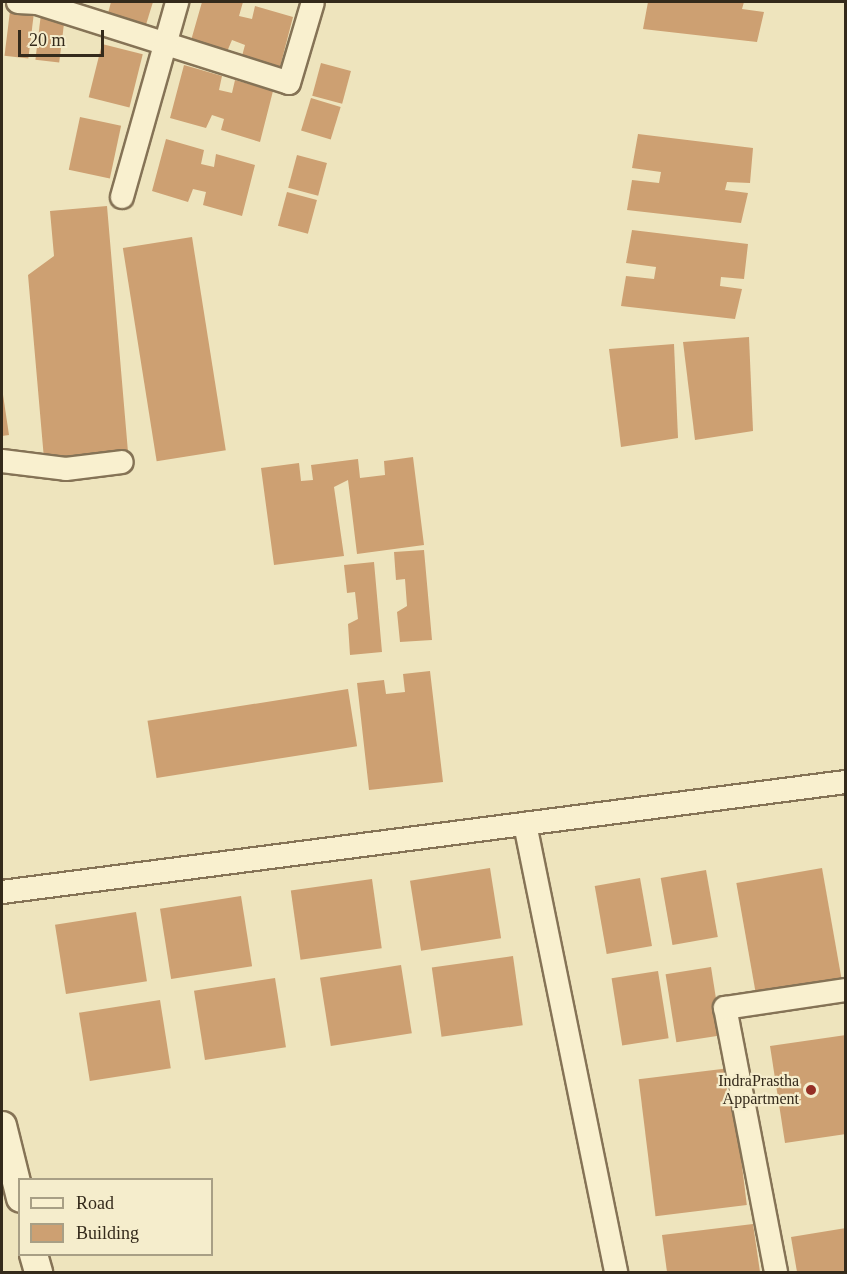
<!DOCTYPE html>
<html>
<head>
<meta charset="utf-8">
<style>
  body { margin:0 }
  #map { position:relative; width:847px; height:1274px; overflow:hidden; background:#eee4bd; font-family:"Times New Roman",serif }
  div>[style] { position:absolute }
  .building>* { inset:0; background:#cda072; transform-origin:0 0 }
  .roads { filter:drop-shadow(2px 0 #857356) drop-shadow(-2px 0 #857356) drop-shadow(0 2px #857356) drop-shadow(0 -2px #857356) }
  .minor>* { height:22px; margin:-11px; padding:0 11px; transform-origin:11px; border-radius:11px; background:#f9f0cf }
  .tertiary>* { height:27px; margin:-13.5px; padding:0 13.5px; transform-origin:13.5px; border-radius:13.5px; background:#f9f0cf }
  .dots>* { width:16px; height:16px; translate:-50% -50%; box-sizing:border-box; border:3px solid #f5edcc; border-radius:50% }
  span { translate:-50% -50%; white-space:nowrap; text-align:center; line-height:1.15; -webkit-text-stroke:4.5px #f5edcc; paint-order:stroke }
  .poi-label { font-size:16px; color:#342a1b }
  .right { translate:-100% -50%; text-align:right }
  .frame { position:absolute; inset:0; border:3px solid #342a1b; pointer-events:none }
  .legend { position:absolute; left:18px; top:1178px; width:195px; height:78px; box-sizing:border-box; background:#f5edcc; border:2px solid #a89f85; margin:0; padding:8px 10px; list-style:none; font-size:18px; color:#342a1b }
  .legend li { display:flex; align-items:center; gap:12px; height:30px }
  .legend b { width:30px; border:2px solid #a89f85 }
  .scale { position:absolute; left:18px; top:30px; width:86px; height:27px; box-sizing:border-box; border:3px solid #342a1b; border-top:0; padding-left:8px; font-size:18px; line-height:21px; white-space:nowrap; color:#342a1b; -webkit-text-stroke:4px #f5edcc; paint-order:stroke }
</style>
</head>
<body>
<div id="map">
  <div class="building">
    <div style="clip-path:polygon(111px 2px,153px 2px,144px 31px,106px 21px)"></div>
    <div style="clip-path:polygon(202px 2px,243px 2px,239px 16px,252px 19px,255px 6px,293px 17px,280px 67px,242px 56px,245px 45px,232px 40px,226px 54px,190px 44px)"></div>
    <div style="clip-path:polygon(648px 2px,744px 2px,742px 9px,764px 12px,757px 42px,643px 29px)"></div>
    <div style="left:10px;top:11px;width:24px;height:45px;rotate:7deg"></div>
    <div style="left:41px;top:14px;width:24px;height:46px;rotate:7deg"></div>
    <div style="left:102px;top:44px;width:42px;height:55px;rotate:14deg"></div>
    <div style="left:321px;top:63px;width:31px;height:34px;rotate:15deg"></div>
    <div style="clip-path:polygon(184px 65px,222px 76px,219px 90px,232px 93px,235px 80px,273px 91px,260px 142px,221px 130px,224px 119px,212px 115px,206px 128px,170px 118px)"></div>
    <div style="left:311px;top:98px;width:31px;height:34px;rotate:17deg"></div>
    <div style="left:80px;top:117px;width:42px;height:54px;rotate:12deg"></div>
    <div style="clip-path:polygon(638px 134px,753px 148px,750px 183px,727px 182px,725px 190px,748px 193px,741px 223px,627px 210px,632px 180px,659px 183px,661px 172px,632px 168px)"></div>
    <div style="clip-path:polygon(166px 139px,204px 150px,201px 164px,214px 167px,216px 154px,255px 165px,242px 216px,203px 205px,206px 192px,193px 189px,188px 202px,152px 191px)"></div>
    <div style="left:297px;top:155px;width:31px;height:34px;rotate:15deg"></div>
    <div style="left:287px;top:192px;width:31px;height:35px;rotate:15deg"></div>
    <div style="clip-path:polygon(107px 206px,128px 452px,44px 459px,28px 275px,54px 256px,50px 211px)"></div>
    <div style="clip-path:polygon(632px 230px,748px 244px,744px 279px,721px 277px,720px 286px,742px 289px,735px 319px,621px 306px,626px 276px,654px 279px,656px 267px,626px 263px)"></div>
    <div style="left:192px;top:237px;width:216px;height:70px;rotate:81deg"></div>
    <div style="clip-path:polygon(749px 337px,753px 431px,695px 440px,683px 342px)"></div>
    <div style="clip-path:polygon(674px 344px,678px 438px,621px 447px,609px 349px)"></div>
    <div style="clip-path:polygon(2px 388px,9px 435px,2px 436px)"></div>
    <div style="clip-path:polygon(413px 457px,424px 545px,357px 554px,348px 480px,334px 487px,344px 556px,274px 565px,261px 468px,299px 463px,301px 481px,313px 480px,311px 465px,358px 459px,360px 478px,385px 475px,384px 461px)"></div>
    <div style="clip-path:polygon(424px 550px,432px 640px,400px 642px,397px 612px,407px 606px,405px 579px,396px 580px,394px 552px)"></div>
    <div style="clip-path:polygon(374px 562px,382px 652px,350px 655px,348px 624px,358px 619px,355px 592px,347px 593px,344px 565px)"></div>
    <div style="clip-path:polygon(430px 671px,443px 782px,369px 790px,357px 683px,384px 680px,386px 694px,405px 692px,403px 674px)"></div>
    <div style="left:348px;top:689px;width:58px;height:203px;rotate:81deg"></div>
    <div style="left:490px;top:868px;width:71px;height:81px;rotate:81deg"></div>
    <div style="left:822px;top:868px;width:116px;height:87px;rotate:80deg"></div>
    <div style="left:706px;top:870px;width:68px;height:46px;rotate:80deg"></div>
    <div style="left:640px;top:878px;width:69px;height:46px;rotate:80deg"></div>
    <div style="left:372px;top:879px;width:70px;height:82px;rotate:82deg"></div>
    <div style="left:241px;top:896px;width:71px;height:82px;rotate:81deg"></div>
    <div style="left:136px;top:912px;width:70px;height:82px;rotate:81deg"></div>
    <div style="left:513px;top:956px;width:70px;height:82px;rotate:82deg"></div>
    <div style="left:401px;top:965px;width:69px;height:82px;rotate:81deg"></div>
    <div style="left:711px;top:967px;width:69px;height:46px;rotate:81deg"></div>
    <div style="left:658px;top:971px;width:68px;height:47px;rotate:81deg"></div>
    <div style="left:275px;top:978px;width:70px;height:82px;rotate:81deg"></div>
    <div style="left:160px;top:1000px;width:69px;height:82px;rotate:81deg"></div>
    <div style="clip-path:polygon(846px 1035px,846px 1134px,785px 1143px,770px 1046px)"></div>
    <div style="left:730px;top:1068px;width:138px;height:92px;rotate:83deg"></div>
    <div style="clip-path:polygon(753px 1224px,760px 1272px,667px 1272px,662px 1235px)"></div>
    <div style="clip-path:polygon(846px 1228px,846px 1272px,797px 1272px,791px 1237px)"></div>
  </div>
  <div class="roads">
    <div class="minor">
      <div style="left:18px;top:2px;width:19px;rotate:3deg"></div>
      <div style="left:37px;top:3px;width:264px;rotate:17.6deg"></div>
      <div style="left:289px;top:83px;width:84px;rotate:-73.5deg"></div>
      <div style="left:122px;top:197px;width:203px;rotate:-74.2deg"></div>
      <div style="left:2px;top:461px;width:64px;rotate:7.1deg"></div>
      <div style="left:66px;top:469px;width:56px;rotate:-7.1deg"></div>
      <div style="left:525px;top:824px;width:457px;rotate:78.5deg"></div>
      <div style="left:2px;top:892px;width:851px;rotate:-7.43deg"></div>
      <div style="left:776px;top:1272px;width:269px;rotate:-100.9deg"></div>
      <div style="left:725px;top:1008px;width:122px;rotate:-8.5deg"></div>
    </div>
    <div class="tertiary">
      <div style="left:2px;top:1125px;width:75px;rotate:76.1deg"></div>
      <div style="left:33px;top:1254px;width:19px;rotate:74deg"></div>
    </div>
  </div>
  <div class="dots">
    <div style="left:811px;top:1090px;background:#952f25"></div>
  </div>
  <div class="poi-label">
    <span class="right" style="left:799px;top:1090px">IndraPrastha<br>Appartment</span>
  </div>
  <div class="frame"></div>
  <ul class="legend">
  <li><b style="height:8px;background:#f9f0cf"></b>Road</li>
  <li><b style="height:16px;background:#cda072"></b>Building</li>
  </ul>
  <div class="scale">20 m</div>
</div>
</body>
</html>
